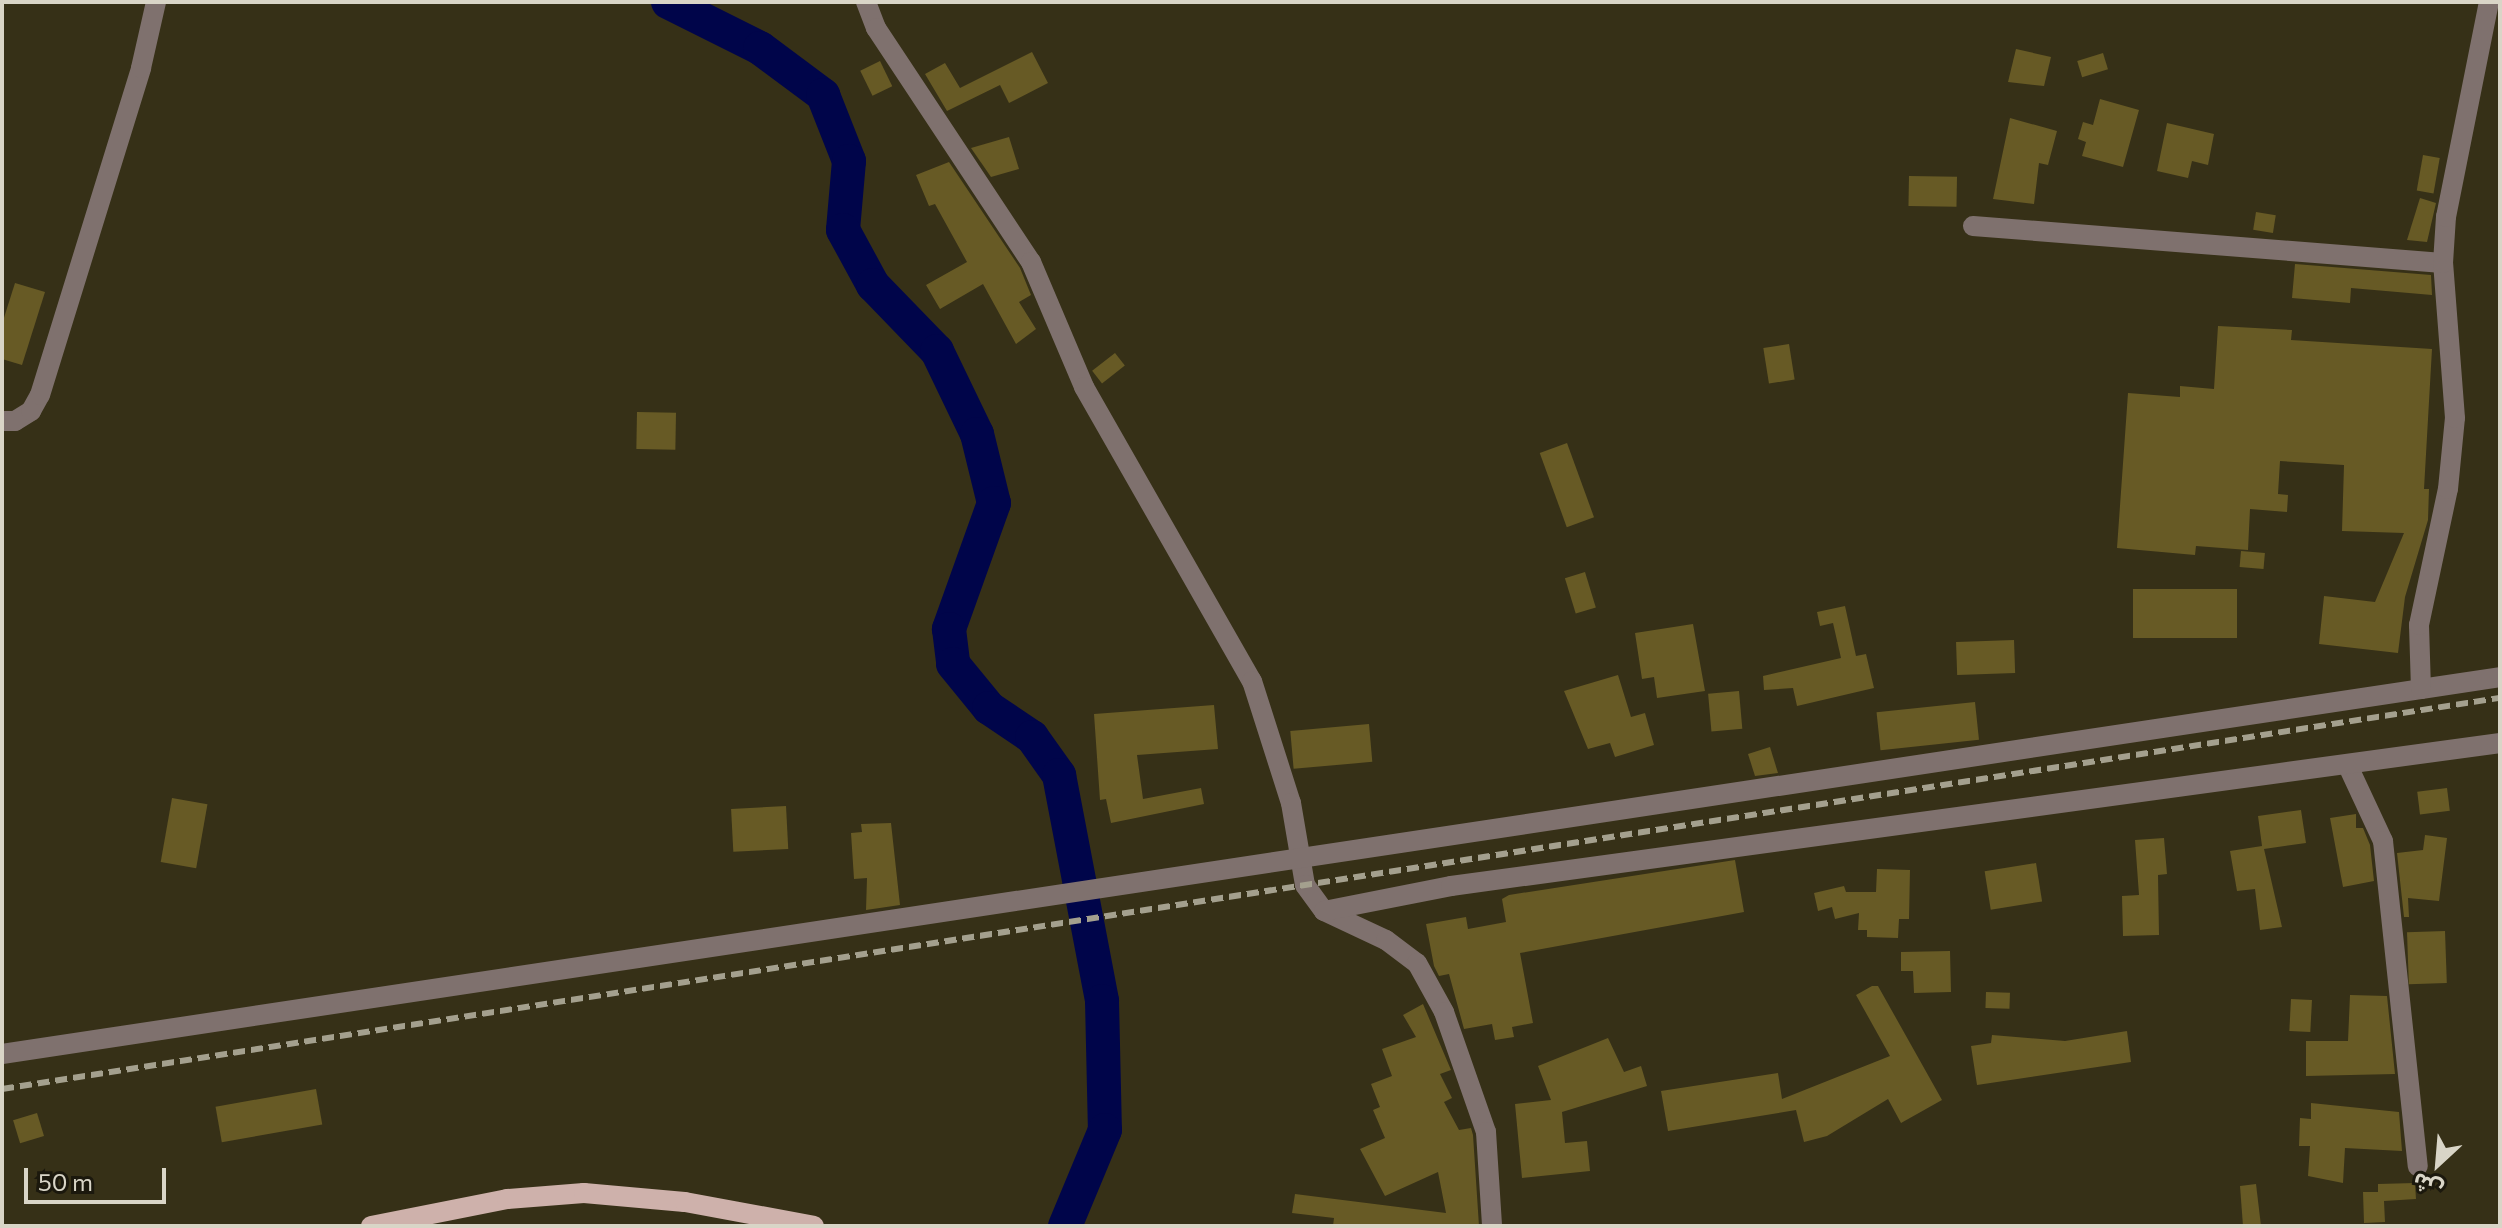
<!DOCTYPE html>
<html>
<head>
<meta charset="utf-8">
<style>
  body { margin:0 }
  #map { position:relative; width:2502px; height:1228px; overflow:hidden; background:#363017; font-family:Commissioner,"Noto Sans Arabic",sans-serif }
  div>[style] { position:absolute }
  .river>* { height:34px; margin:-17px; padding:0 17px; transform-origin:17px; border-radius:17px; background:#00054a }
  .building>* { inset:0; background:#675a25; transform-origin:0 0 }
  .minor>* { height:20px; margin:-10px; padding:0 10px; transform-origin:10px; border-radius:10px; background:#7f716e }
  .major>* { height:20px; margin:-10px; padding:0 10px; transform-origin:10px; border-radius:10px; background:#ceb1ab }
  .rail>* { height:6px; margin-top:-3px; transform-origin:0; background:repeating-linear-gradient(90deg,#a4a08e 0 12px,transparent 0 18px) }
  span { translate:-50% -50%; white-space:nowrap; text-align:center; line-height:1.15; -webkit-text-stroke:8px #1b180d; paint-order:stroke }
  .frame { position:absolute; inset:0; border:4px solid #d9d5c7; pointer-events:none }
  .north { position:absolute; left:2398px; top:1124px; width:80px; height:80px; -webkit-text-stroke:6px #1b180d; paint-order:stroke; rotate:206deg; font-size:22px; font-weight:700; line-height:32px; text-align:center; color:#d9d5c7 }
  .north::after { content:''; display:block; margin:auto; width:28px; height:36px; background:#d9d5c7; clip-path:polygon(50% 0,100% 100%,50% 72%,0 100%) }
  .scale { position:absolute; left:24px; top:1168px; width:142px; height:36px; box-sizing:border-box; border:4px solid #d9d5c7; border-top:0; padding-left:10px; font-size:24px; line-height:28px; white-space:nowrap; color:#d9d5c7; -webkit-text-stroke:6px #1b180d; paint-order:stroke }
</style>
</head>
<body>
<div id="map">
  <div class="river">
    <div style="left:668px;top:2px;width:103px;rotate:26.6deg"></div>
    <div style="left:760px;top:48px;width:79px;rotate:36.7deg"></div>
    <div style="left:823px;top:95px;width:71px;rotate:68.5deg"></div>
    <div style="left:849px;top:161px;width:69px;rotate:95deg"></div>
    <div style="left:843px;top:230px;width:63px;rotate:61.4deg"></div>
    <div style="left:873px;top:285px;width:92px;rotate:45.9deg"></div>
    <div style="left:937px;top:351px;width:92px;rotate:64.3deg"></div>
    <div style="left:977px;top:434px;width:71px;rotate:76.2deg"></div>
    <div style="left:994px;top:503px;width:134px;rotate:109.7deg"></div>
    <div style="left:949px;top:629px;width:35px;rotate:83deg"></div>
    <div style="left:953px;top:664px;width:57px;rotate:50.7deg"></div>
    <div style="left:989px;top:708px;width:52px;rotate:34deg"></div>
    <div style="left:1032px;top:737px;width:47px;rotate:54.6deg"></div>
    <div style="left:1059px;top:775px;width:230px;rotate:79.2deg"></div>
    <div style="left:1102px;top:1001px;width:129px;rotate:88.7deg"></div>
    <div style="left:1105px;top:1130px;width:104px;rotate:112.6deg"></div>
  </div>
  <div class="building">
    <div style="clip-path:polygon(2016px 49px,2051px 57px,2044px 86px,2008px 82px)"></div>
    <div style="clip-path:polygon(1032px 52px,1048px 83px,1009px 103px,1000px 85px,947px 111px,925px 74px,945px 63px,960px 88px)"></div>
    <div style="left:2103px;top:53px;width:17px;height:27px;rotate:73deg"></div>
    <div style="left:880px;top:61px;width:28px;height:22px;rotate:64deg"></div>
    <div style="clip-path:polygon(2100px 99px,2139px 110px,2123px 167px,2082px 156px,2086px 142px,2078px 139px,2083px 122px,2093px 125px)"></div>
    <div style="clip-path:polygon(2010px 118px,2057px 131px,2048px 165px,2039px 163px,2034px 204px,1993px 199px)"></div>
    <div style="clip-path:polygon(2167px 123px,2214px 134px,2208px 165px,2192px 161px,2188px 178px,2157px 171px)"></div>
    <div style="clip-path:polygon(1009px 137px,1019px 169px,991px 177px,971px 148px)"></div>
    <div style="left:2423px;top:155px;width:17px;height:36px;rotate:10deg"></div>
    <div style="clip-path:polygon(949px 162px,1020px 268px,1031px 295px,1019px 302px,1036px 329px,1016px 344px,983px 284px,940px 309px,926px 285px,967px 262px,935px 204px,929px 206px,916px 175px)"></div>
    <div style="left:1909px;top:176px;width:48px;height:30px;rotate:1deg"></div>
    <div style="clip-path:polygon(2420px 198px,2436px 203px,2427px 242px,2407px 240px)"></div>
    <div style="left:2256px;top:212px;width:20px;height:18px;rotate:9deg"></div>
    <div style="clip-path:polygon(2295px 264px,2431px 275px,2432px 295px,2351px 288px,2350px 303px,2292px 298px)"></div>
    <div style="clip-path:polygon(15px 283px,45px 292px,22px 365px,2px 359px,2px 324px)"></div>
    <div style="clip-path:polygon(2218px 326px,2292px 330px,2291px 340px,2432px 349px,2424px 489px,2429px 489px,2428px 520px,2405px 597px,2398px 653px,2319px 644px,2324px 596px,2375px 602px,2404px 533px,2342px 531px,2344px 465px,2280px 461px,2278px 494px,2288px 495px,2287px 512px,2250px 509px,2248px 550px,2196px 546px,2195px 555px,2117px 548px,2128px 393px,2180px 397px,2180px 386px,2214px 389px)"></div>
    <div style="left:1789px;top:344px;width:36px;height:26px;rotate:81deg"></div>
    <div style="left:1115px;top:353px;width:16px;height:29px;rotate:52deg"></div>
    <div style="left:637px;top:412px;width:39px;height:37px;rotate:1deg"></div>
    <div style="left:1567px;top:443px;width:79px;height:29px;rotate:70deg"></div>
    <div style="left:2241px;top:551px;width:24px;height:16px;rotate:5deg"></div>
    <div style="left:1585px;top:572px;width:37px;height:21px;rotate:73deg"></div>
    <div style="left:2133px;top:589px;width:104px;height:49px"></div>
    <div style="clip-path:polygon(1845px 606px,1856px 656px,1866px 654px,1874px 688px,1797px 706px,1793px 688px,1764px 690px,1763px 676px,1841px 658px,1833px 623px,1820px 626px,1817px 612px)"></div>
    <div style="clip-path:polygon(1693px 624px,1705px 691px,1657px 698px,1654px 677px,1642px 679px,1635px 633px)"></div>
    <div style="left:2014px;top:640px;width:33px;height:58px;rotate:88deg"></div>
    <div style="clip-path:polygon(1618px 675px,1631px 717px,1645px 713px,1654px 745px,1615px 757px,1610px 743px,1588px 749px,1564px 691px)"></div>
    <div style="left:1739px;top:691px;width:38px;height:31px;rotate:85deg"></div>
    <div style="left:1975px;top:702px;width:38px;height:99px;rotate:84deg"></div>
    <div style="clip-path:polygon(1214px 705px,1218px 749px,1137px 755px,1143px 799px,1201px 788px,1204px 804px,1111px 823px,1106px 799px,1100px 800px,1094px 714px)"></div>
    <div style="left:1369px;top:724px;width:38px;height:79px;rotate:85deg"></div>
    <div style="clip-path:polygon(1770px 747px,1778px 773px,1755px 776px,1748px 754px)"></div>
    <div style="left:2447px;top:788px;width:23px;height:30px;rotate:83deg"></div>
    <div style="left:172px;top:798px;width:36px;height:65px;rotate:10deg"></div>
    <div style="left:786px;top:806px;width:43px;height:55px;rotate:87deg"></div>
    <div style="clip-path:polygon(2301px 810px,2306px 843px,2264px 849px,2282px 927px,2260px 930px,2255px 889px,2237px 891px,2230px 851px,2262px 846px,2258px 816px)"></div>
    <div style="clip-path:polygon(2356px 814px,2356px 828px,2363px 828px,2370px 845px,2374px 881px,2343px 887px,2330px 818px)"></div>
    <div style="clip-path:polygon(891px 823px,900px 905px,866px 910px,867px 878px,854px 879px,851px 833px,862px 832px,861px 824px)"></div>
    <div style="clip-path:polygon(2425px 835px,2447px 838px,2439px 901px,2408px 898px,2409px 917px,2404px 917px,2397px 853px,2423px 850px)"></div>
    <div style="clip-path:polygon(2164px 838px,2167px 874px,2158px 875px,2159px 935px,2123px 936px,2122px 896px,2139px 895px,2135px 840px)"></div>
    <div style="clip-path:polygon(1735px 860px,1744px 912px,1520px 953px,1533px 1023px,1512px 1027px,1514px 1037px,1495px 1040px,1492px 1024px,1464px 1029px,1449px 974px,1439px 976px,1434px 966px,1426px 924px,1466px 917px,1468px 929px,1506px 922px,1502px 899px,1509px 895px)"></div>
    <div style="left:2036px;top:863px;width:39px;height:52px;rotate:81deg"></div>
    <div style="clip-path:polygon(1877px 869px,1910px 870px,1909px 919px,1899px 919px,1898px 938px,1867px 937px,1867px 930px,1858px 930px,1859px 913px,1835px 919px,1832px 907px,1818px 911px,1814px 893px,1844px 886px,1846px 892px,1876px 892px)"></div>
    <div style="left:2445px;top:931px;width:52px;height:38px;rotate:88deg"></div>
    <div style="clip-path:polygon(1950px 951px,1951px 992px,1914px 993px,1913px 971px,1901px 971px,1901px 952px)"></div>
    <div style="clip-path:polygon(1872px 986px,1878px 986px,1942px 1100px,1901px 1123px,1888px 1099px,1827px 1136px,1804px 1142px,1796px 1110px,1668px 1131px,1661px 1091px,1778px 1073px,1782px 1099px,1890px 1056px,1856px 995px)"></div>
    <div style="left:1986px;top:992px;width:24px;height:16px;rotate:2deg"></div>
    <div style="clip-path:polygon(2350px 995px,2387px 996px,2395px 1074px,2306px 1076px,2306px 1041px,2348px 1041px)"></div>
    <div style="left:2291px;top:999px;width:21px;height:32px;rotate:3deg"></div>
    <div style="clip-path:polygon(1423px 1004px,1451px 1070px,1440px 1074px,1452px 1098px,1444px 1102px,1459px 1130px,1471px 1128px,1473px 1135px,1479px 1226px,1333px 1226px,1334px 1218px,1292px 1213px,1295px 1194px,1446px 1213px,1438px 1172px,1385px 1196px,1360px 1149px,1385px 1138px,1373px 1110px,1380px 1107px,1371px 1084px,1392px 1076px,1382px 1049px,1416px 1037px,1403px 1015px)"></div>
    <div style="clip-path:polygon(2127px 1031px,2131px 1062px,1977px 1085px,1971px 1046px,1991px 1043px,1992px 1035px,2065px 1041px)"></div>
    <div style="clip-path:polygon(1608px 1038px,1624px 1072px,1641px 1066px,1647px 1086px,1562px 1112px,1565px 1143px,1587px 1141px,1590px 1171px,1522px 1178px,1515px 1104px,1551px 1100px,1538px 1066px)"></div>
    <div style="left:316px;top:1089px;width:36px;height:102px;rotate:80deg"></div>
    <div style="clip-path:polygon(2311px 1103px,2399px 1112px,2402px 1151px,2345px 1148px,2343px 1183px,2308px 1176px,2310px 1146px,2299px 1146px,2300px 1118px,2311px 1119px)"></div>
    <div style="left:37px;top:1113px;width:24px;height:25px;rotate:73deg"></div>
    <div style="clip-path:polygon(2415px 1183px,2416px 1199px,2384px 1201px,2385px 1222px,2364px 1223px,2363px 1192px,2378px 1192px,2378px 1184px)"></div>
    <div style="clip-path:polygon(2256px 1184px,2261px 1226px,2243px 1226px,2240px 1186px)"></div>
  </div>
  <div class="minor">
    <div style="left:866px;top:2px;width:28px;rotate:69deg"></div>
    <div style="left:876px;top:28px;width:281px;rotate:56.5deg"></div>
    <div style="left:1031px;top:262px;width:136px;rotate:67deg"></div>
    <div style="left:1084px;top:387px;width:339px;rotate:60.3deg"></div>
    <div style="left:1252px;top:681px;width:128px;rotate:72.3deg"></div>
    <div style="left:1291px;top:803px;width:83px;rotate:80.3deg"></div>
    <div style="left:1305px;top:885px;width:32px;rotate:54deg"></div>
    <div style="left:1324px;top:911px;width:68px;rotate:25.1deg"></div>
    <div style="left:1386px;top:940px;width:39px;rotate:37deg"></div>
    <div style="left:1417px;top:963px;width:56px;rotate:61.1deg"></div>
    <div style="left:1444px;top:1012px;width:127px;rotate:70.7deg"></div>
    <div style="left:1486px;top:1132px;width:94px;rotate:86.3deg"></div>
    <div style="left:1973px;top:226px;width:471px;rotate:4.5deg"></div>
    <div style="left:2px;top:421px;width:13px"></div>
    <div style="left:15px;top:421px;width:19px;rotate:-32deg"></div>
    <div style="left:31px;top:411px;width:18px;rotate:-61deg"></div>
    <div style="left:40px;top:395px;width:342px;rotate:-72.8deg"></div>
    <div style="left:141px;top:68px;width:68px;rotate:-77.2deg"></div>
    <div style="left:2421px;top:689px;width:80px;rotate:-8.6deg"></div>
    <div style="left:2348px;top:766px;width:83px;rotate:65deg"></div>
    <div style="left:2383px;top:841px;width:327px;rotate:83.9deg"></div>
    <div style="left:1324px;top:911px;width:129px;rotate:-11.1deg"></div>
    <div style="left:1451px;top:886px;width:1059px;rotate:-7.76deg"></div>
    <div style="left:2px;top:1054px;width:2446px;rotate:-8.58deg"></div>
    <div style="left:2421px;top:689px;width:64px;rotate:-91.8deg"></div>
    <div style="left:2419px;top:625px;width:139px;rotate:-78deg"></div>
    <div style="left:2448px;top:489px;width:71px;rotate:-84.4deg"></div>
    <div style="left:2455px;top:418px;width:155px;rotate:-94.4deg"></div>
    <div style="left:2443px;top:263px;width:46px;rotate:-86.3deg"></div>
    <div style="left:2446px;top:217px;width:219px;rotate:-78.7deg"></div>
  </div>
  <div class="major">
    <div style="left:371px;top:1226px;width:139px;rotate:-11.2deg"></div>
    <div style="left:507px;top:1199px;width:77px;rotate:-4.5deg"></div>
    <div style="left:584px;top:1193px;width:101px;rotate:5.1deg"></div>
    <div style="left:685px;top:1202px;width:131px;rotate:10.5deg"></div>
  </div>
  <div class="rail">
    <div style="left:2px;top:1089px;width:2528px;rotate:-8.9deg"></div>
  </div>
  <div class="frame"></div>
  <div class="north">ش</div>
  <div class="scale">50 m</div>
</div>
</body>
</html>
